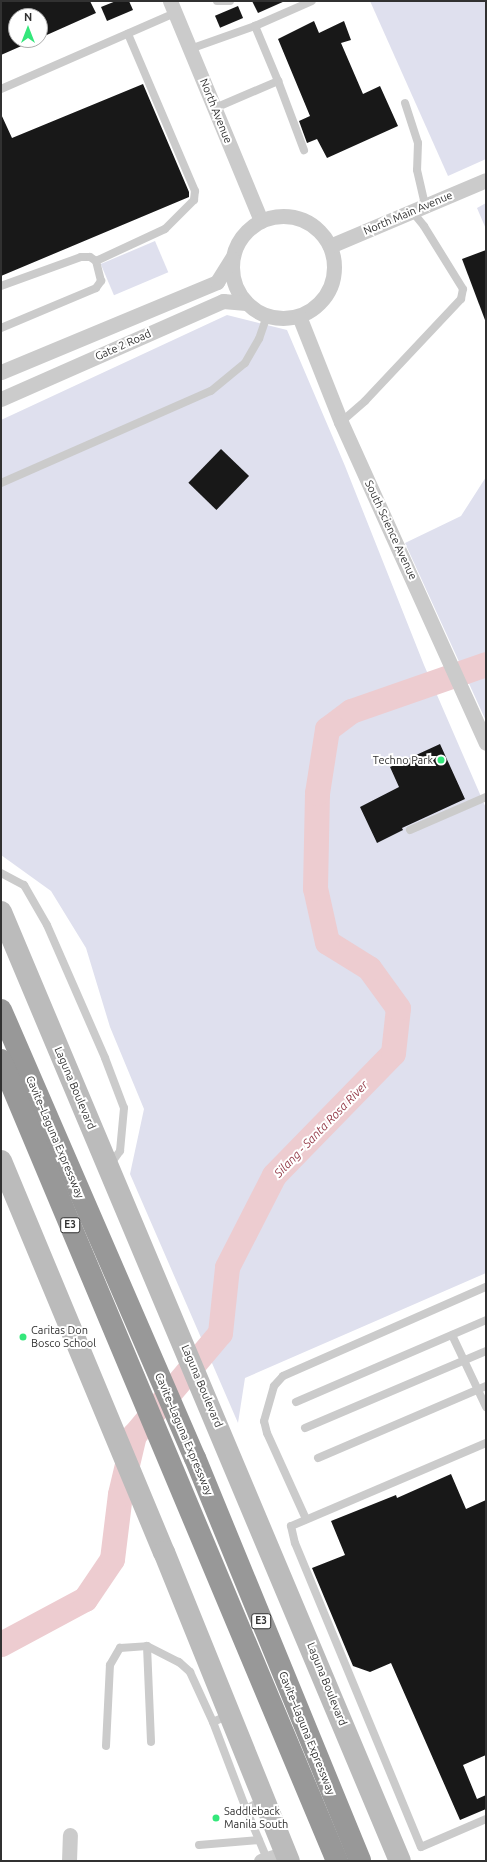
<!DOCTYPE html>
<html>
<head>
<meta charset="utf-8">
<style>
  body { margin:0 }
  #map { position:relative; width:487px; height:1862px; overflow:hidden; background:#fff; font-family:Ubuntu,sans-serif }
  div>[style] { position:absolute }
  .green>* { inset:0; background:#dfe0ee; transform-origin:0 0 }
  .river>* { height:25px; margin:-12.5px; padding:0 12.5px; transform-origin:12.5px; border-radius:12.5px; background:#edccd0 }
  .building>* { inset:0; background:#181818; transform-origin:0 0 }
  .lane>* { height:8px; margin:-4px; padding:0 4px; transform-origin:4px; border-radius:4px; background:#cbcbcb }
  .street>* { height:15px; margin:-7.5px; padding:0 7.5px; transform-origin:7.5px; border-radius:7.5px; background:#cbcbcb }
  .street>.ring { margin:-7.5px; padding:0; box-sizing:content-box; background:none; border:15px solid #cbcbcb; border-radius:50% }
  .secondary>* { height:22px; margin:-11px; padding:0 11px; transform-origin:11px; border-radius:11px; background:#bbb }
  .highway>* { height:22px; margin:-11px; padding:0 11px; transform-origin:11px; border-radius:11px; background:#989898 }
  .dots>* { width:11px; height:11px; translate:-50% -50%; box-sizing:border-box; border:2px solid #fff; border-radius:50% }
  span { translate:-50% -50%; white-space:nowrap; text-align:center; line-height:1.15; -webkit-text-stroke:4px #fff; paint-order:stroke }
  .shield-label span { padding:1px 3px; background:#fff; border:1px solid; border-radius:3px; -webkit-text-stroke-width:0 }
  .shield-label { font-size:10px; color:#313131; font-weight:700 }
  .street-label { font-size:11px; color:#313131 }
  .poi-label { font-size:11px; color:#313131 }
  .right { translate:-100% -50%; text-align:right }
  .left { translate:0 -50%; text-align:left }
  .water-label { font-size:12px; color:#953d4a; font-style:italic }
  .frame { position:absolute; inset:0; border:2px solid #313131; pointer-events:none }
  .north { position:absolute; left:8px; top:8px; width:40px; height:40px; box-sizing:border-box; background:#fff; border:1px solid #adadad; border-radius:50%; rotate:0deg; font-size:11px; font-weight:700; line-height:16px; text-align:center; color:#313131 }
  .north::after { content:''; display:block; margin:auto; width:14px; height:18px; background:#34e77b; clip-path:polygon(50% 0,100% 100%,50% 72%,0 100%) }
</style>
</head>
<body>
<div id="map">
  <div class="green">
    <div style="clip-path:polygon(370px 1px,486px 1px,486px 159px,448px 176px)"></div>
    <div style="clip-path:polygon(486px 203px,486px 229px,477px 208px)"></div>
    <div style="left:155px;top:241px;width:34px;height:59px;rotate:67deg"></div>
    <div style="clip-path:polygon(227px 315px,287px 330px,345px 466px,424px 665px,486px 808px,486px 1273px,245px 1378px,238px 1423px,130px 1174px,144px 1109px,110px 1027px,86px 948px,51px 891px,1px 855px,1px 420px)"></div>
    <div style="clip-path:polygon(486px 477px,486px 721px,405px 543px,461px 516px)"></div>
  </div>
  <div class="river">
    <div style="left:1px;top:1644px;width:95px;rotate:-28.2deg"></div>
    <div style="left:85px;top:1599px;width:48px;rotate:-56deg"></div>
    <div style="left:112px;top:1559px;width:65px;rotate:-83deg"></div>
    <div style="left:120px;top:1494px;width:61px;rotate:-76.7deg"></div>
    <div style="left:134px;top:1435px;width:133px;rotate:-49.9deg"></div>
    <div style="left:220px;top:1333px;width:66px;rotate:-83.9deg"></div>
    <div style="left:227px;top:1267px;width:103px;rotate:-62.9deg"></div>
    <div style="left:274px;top:1175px;width:170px;rotate:-45.7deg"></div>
    <div style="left:393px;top:1053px;width:45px;rotate:-83.7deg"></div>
    <div style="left:398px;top:1008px;width:49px;rotate:-125.9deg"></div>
    <div style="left:369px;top:968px;width:49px;rotate:-148.2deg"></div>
    <div style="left:327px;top:942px;width:55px;rotate:-102.5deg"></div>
    <div style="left:315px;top:888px;width:95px;rotate:-88.8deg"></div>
    <div style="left:317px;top:793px;width:65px;rotate:-81.1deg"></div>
    <div style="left:327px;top:729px;width:30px;rotate:-37deg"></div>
    <div style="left:351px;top:711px;width:143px;rotate:-19.2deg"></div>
  </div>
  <div class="building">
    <div style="clip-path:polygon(1px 1px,90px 1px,96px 13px,40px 38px,40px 16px,16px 16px,16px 40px,35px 40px,1px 55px)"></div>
    <div style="clip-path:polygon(116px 1px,129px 1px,133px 10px,107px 21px,101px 7px)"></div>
    <div style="clip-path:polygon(252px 1px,285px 1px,258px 13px)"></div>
    <div style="left:238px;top:6px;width:13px;height:25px;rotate:67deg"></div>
    <div style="clip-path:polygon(314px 21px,319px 33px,344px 21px,351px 40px,341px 43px,363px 94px,380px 86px,398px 126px,327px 158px,317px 139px,307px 143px,299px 121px,310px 116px,278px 39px)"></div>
    <div style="clip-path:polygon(143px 84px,189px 192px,189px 197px,1px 276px,1px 114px,12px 138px)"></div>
    <div style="clip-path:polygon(486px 250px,486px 320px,485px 320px,462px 259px)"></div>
    <div style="left:221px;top:449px;width:39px;height:47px;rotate:44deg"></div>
    <div style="clip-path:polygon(440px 744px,465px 799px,402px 828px,403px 830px,377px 843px,360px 807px,399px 787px,390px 767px)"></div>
    <div style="clip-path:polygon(451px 1474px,466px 1509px,486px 1500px,486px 1755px,463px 1765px,477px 1799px,486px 1795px,486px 1809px,460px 1820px,391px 1663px,370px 1672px,353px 1666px,312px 1568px,345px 1555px,331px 1521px,396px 1495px,397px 1498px)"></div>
  </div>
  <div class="lane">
    <div style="left:217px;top:1px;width:13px"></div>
    <div style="left:190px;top:49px;width:69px;rotate:-19.5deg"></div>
    <div style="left:278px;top:81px;width:74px;rotate:69.4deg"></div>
    <div style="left:1px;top:89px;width:190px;rotate:-23.6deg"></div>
    <div style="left:405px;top:103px;width:42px;rotate:72deg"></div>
    <div style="left:418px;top:143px;width:27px;rotate:92deg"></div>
    <div style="left:417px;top:170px;width:36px;rotate:77deg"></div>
    <div style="left:215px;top:108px;width:69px;rotate:-23.2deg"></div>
    <div style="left:278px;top:81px;width:60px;rotate:-112.7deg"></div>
    <div style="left:255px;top:26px;width:62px;rotate:-23.7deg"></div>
    <div style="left:1px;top:286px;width:85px;rotate:-19.9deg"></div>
    <div style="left:81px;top:257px;width:9px"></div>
    <div style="left:90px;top:257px;width:7px;rotate:34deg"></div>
    <div style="left:1px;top:328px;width:103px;rotate:-22.8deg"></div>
    <div style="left:96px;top:288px;width:9px;rotate:-54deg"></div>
    <div style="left:101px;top:281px;width:21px;rotate:-104deg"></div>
    <div style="left:96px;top:261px;width:76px;rotate:-24.9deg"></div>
    <div style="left:165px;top:229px;width:41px;rotate:-45deg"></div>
    <div style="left:194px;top:200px;width:9px;rotate:-84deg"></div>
    <div style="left:195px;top:191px;width:171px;rotate:-113.1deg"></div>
    <div style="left:341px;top:422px;width:32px;rotate:-41deg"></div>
    <div style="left:365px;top:401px;width:140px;rotate:-46.7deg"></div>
    <div style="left:461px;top:299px;width:10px;rotate:-79deg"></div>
    <div style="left:463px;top:289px;width:74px;rotate:-121.8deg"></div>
    <div style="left:424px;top:226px;width:19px;rotate:-129deg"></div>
    <div style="left:1px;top:483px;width:229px;rotate:-23.7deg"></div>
    <div style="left:211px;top:391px;width:44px;rotate:-39.5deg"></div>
    <div style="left:245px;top:363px;width:28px;rotate:-60deg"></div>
    <div style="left:259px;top:339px;width:24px;rotate:-71deg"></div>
    <div style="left:410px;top:830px;width:83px;rotate:-23.5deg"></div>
    <div style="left:1px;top:873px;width:26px;rotate:28deg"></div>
    <div style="left:24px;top:885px;width:46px;rotate:60.1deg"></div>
    <div style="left:47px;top:925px;width:145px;rotate:66.4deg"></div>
    <div style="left:105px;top:1058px;width:53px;rotate:69.2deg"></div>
    <div style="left:124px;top:1108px;width:43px;rotate:95.3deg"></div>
    <div style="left:120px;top:1151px;width:17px;rotate:126deg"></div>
    <div style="left:452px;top:1335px;width:80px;rotate:64.7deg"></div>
    <div style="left:296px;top:1402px;width:207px;rotate:-23.3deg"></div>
    <div style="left:305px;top:1428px;width:197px;rotate:-23deg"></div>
    <div style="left:486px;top:1443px;width:212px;rotate:156.9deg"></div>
    <div style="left:291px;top:1526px;width:17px;rotate:77deg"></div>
    <div style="left:295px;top:1543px;width:329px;rotate:67.5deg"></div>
    <div style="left:421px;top:1847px;width:71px;rotate:-23.3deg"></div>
    <div style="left:318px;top:1458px;width:183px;rotate:-23.2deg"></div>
    <div style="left:306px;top:1519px;width:94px;rotate:-114.4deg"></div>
    <div style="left:267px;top:1433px;width:12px;rotate:-104deg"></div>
    <div style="left:264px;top:1421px;width:36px;rotate:-74deg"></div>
    <div style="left:274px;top:1386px;width:13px;rotate:-48deg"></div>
    <div style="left:283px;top:1376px;width:222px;rotate:-23.7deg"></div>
    <div style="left:147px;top:1646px;width:96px;rotate:87.6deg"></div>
    <div style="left:213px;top:1722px;width:93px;rotate:69.2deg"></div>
    <div style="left:246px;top:1809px;width:19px;rotate:-28deg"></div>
    <div style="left:106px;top:1746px;width:81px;rotate:-87.2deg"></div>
    <div style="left:110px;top:1665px;width:20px;rotate:-60deg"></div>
    <div style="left:120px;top:1648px;width:27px;rotate:-4deg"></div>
    <div style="left:147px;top:1646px;width:36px;rotate:27deg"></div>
    <div style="left:179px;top:1662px;width:15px;rotate:42deg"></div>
    <div style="left:190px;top:1672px;width:55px;rotate:65.3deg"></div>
    <div style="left:213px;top:1722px;width:17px;rotate:-24deg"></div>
    <div style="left:246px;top:1809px;width:54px;rotate:67.2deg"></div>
    <div style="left:199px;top:1845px;width:60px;rotate:-4.8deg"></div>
  </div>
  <div class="street">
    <div style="left:170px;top:1px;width:238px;rotate:67.5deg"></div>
    <div class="ring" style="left:232px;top:216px;width:87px;height:87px"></div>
    <div style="left:330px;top:246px;width:169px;rotate:-22.9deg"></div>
    <div style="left:299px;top:316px;width:114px;rotate:68.4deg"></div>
    <div style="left:341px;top:422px;width:352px;rotate:65.7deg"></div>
    <div style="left:1px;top:372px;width:234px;rotate:-22.6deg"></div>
    <div style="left:217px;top:282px;width:28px;rotate:-58deg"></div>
    <div style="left:1px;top:399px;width:243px;rotate:-23.8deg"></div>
    <div style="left:223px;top:301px;width:23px;rotate:5deg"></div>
    <div style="left:69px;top:1861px;width:26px;rotate:-88deg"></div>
    <div style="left:261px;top:1861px;width:25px;rotate:-18deg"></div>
  </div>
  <div class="secondary">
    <div style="left:1px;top:912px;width:1029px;rotate:67.2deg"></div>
    <div style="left:1px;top:1161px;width:424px;rotate:67.4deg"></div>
    <div style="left:164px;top:1552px;width:333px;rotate:68deg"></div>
  </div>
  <div class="highway">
    <div style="left:1px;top:1010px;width:488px;rotate:66.6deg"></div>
    <div style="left:195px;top:1458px;width:435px;rotate:67.7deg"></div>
    <div style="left:1px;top:1060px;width:869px;rotate:67.24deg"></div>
  </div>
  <div class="dots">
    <div style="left:441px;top:760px;background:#34e77b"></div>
    <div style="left:23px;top:1337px;background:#34e77b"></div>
    <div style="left:216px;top:1818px;background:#34e77b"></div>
  </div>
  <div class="shield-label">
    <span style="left:70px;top:1225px">E3</span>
    <span style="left:261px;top:1621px">E3</span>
  </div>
  <div class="street-label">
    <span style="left:216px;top:111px;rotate:68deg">North Avenue</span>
    <span style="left:408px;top:213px;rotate:-23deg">North Main Avenue</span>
    <span style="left:123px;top:345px;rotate:-24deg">Gate 2 Road</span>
    <span style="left:391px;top:530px;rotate:65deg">South Science Avenue</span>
    <span style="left:75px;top:1088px;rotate:67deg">Laguna Boulevard</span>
    <span style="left:55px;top:1137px;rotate:67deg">Cavite–Laguna Expressway</span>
    <span style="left:202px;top:1386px;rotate:67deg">Laguna Boulevard</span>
    <span style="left:184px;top:1434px;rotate:67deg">Cavite–Laguna Expressway</span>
    <span style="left:327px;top:1684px;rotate:68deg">Laguna Boulevard</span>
    <span style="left:307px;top:1733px;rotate:68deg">Cavite–Laguna Expressway</span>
  </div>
  <div class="poi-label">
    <span class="right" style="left:433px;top:760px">Techno Park</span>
    <span class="left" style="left:31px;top:1337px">Caritas Don<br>Bosco School</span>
    <span class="left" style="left:224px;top:1818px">Saddleback<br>Manila South</span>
  </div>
  <div class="water-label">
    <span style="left:321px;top:1129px;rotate:-46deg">Silang - Santa Rosa River</span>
  </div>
  <div class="frame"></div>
  <div class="north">N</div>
</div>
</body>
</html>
